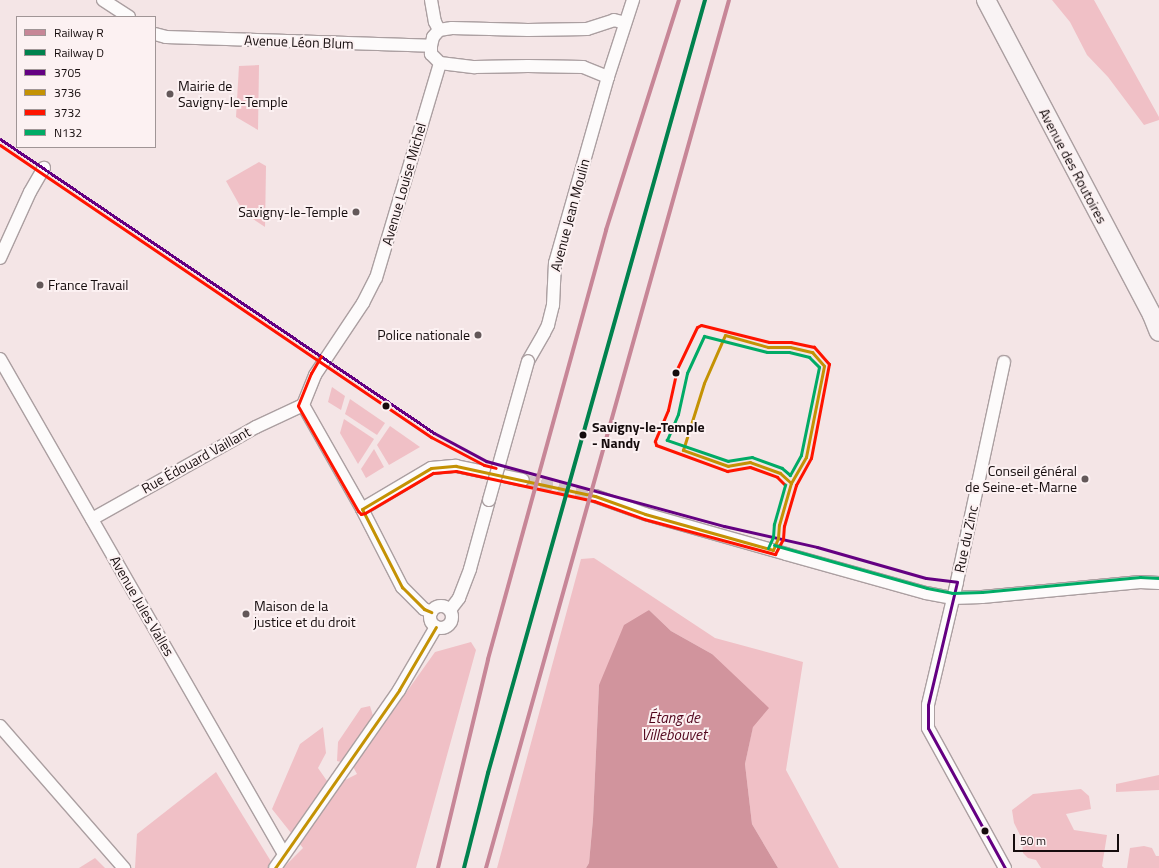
<!DOCTYPE html>
<html>
<head>
<meta charset="utf-8">
<style>
  body { margin:0 }
  #map { position:relative; width:1159px; height:868px; overflow:hidden; background:#f4e5e6; font-family:"Titillium Web",sans-serif }
  div>[style] { position:absolute }
  .green>* { inset:0; background:#f0c0c6 }
  .water>* { inset:0; background:#d1949d }
  .street-tunnel>* { height:12px; margin-top:-6px; transform-origin:0; background:repeating-linear-gradient(90deg,#d3c4c5 0 12px,transparent 0 18px) }
  .roads { filter:drop-shadow(1px 0 #ab9fa1) drop-shadow(-1px 0 #ab9fa1) drop-shadow(0 1px #ab9fa1) drop-shadow(0 -1px #ab9fa1) }
  .street>* { height:12px; margin:-6px; padding:0 6px; transform-origin:6px; border-radius:6px; background:#fdfbfb }
  .street>.ring { margin:-6px; padding:0; box-sizing:content-box; background:none; border:12px solid #fdfbfb; border-radius:50% }
  .secondary>* { height:18px; margin:-9px; padding:0 9px; transform-origin:9px; border-radius:9px; background:#f9f3f4 }
  .bridges { filter:drop-shadow(1px 0 #ab9fa1) drop-shadow(-1px 0 #ab9fa1) drop-shadow(0 1px #ab9fa1) drop-shadow(0 -1px #ab9fa1) }
  .street-bridge>* { height:12px; margin:-6px; padding:0 6px; transform-origin:6px; border-radius:6px; background:#fdfbfb }
  .bus-1>* { height:3px; margin:-1.5px; padding:0 1.5px; transform-origin:1.5px; border-radius:1.5px; background:#640082 }
  .bus-2>* { height:3px; margin:-1.5px; padding:0 1.5px; transform-origin:1.5px; border-radius:1.5px; background:#c49204 }
  .bus-3>* { height:3px; margin:-1.5px; padding:0 1.5px; transform-origin:1.5px; border-radius:1.5px; background:#ff1400 }
  .bus-4>* { height:3px; margin:-1.5px; padding:0 1.5px; transform-origin:1.5px; border-radius:1.5px; background:#00ab66 }
  .rail-1>* { height:4px; margin:-2px; padding:0 2px; transform-origin:2px; border-radius:2px; background:#c78697 }
  .rail-2>* { height:4px; margin:-2px; padding:0 2px; transform-origin:2px; border-radius:2px; background:#00824e }
  .dots>* { width:11px; height:11px; translate:-50% -50%; box-sizing:border-box; border:2px solid #fcf1f2; border-radius:50% }
  span { translate:-50% -50%; white-space:nowrap; text-align:center; line-height:1.15; -webkit-text-stroke:4px #fcf1f2; paint-order:stroke }
  .street-label { font-size:14px; color:#150c0d }
  .poi-label { font-size:14px; color:#150c0d }
  .left { translate:0 -50%; text-align:left }
  .right { translate:-100% -50%; text-align:right }
  .stop-label { font-size:14px; color:#150c0d; font-weight:700 }
  .water-label { font-size:15px; color:#51051c; font-style:italic }
  .legend { position:absolute; left:16px; top:16px; width:140px; height:132px; box-sizing:border-box; background:#fcf1f2; border:1px solid #a09596; margin:0; padding:5px 7px; list-style:none; font-size:12px; color:#150c0d }
  .legend li { display:flex; align-items:center; gap:8px; height:20px }
  .legend b { width:20px; border:1px solid #a09596 }
  .scale { position:absolute; left:1013px; top:834px; width:106px; height:18px; box-sizing:border-box; border:2px solid #150c0d; border-top:0; padding-left:5px; font-size:12px; line-height:14px; white-space:nowrap; color:#150c0d; -webkit-text-stroke:3px #fcf1f2; paint-order:stroke }
</style>
</head>
<body>
<div id="map">
  <div class="green">
    <div style="clip-path:polygon(1052px 0,1094px 0,1159px 117px,1159px 120px,1144px 125px,1108px 77px,1087px 55px,1070px 22px)"></div>
    <div style="clip-path:polygon(259px 65px,258px 130px,236px 117px,239px 66px)"></div>
    <div style="clip-path:polygon(259px 162px,266px 166px,265px 227px,244px 213px,226px 181px)"></div>
    <div style="clip-path:polygon(332px 387px,345px 396px,341px 410px,328px 402px)"></div>
    <div style="clip-path:polygon(350px 399px,385px 423px,377px 435px,345px 414px)"></div>
    <div style="clip-path:polygon(344px 419px,374px 439px,358px 464px,340px 433px)"></div>
    <div style="clip-path:polygon(390px 426px,420px 447px,389px 465px,377px 445px)"></div>
    <div style="clip-path:polygon(374px 449px,384px 467px,366px 478px,361px 469px)"></div>
    <div style="clip-path:polygon(594px 558px,715px 638px,803px 662px,786px 770px,839px 868px,778px 868px,752px 824px,745px 764px,753px 726px,712px 654px,671px 631px,649px 610px,599px 685px,593px 819px,589px 863px,586px 868px,497px 868px,581px 559px)"></div>
    <div style="clip-path:polygon(471px 642px,476px 650px,416px 868px,283px 868px,303px 848px,272px 809px,300px 744px,323px 727px,326px 753px,318px 768px,334px 791px,343px 781px,357px 774px,352px 765px,337px 761px,338px 742px,361px 708px,370px 706px,378px 732px,435px 652px)"></div>
    <div style="clip-path:polygon(216px 772px,275px 868px,135px 868px,137px 834px)"></div>
    <div style="clip-path:polygon(1159px 775px,1159px 790px,1116px 792px,1116px 784px)"></div>
    <div style="clip-path:polygon(1081px 789px,1089px 796px,1091px 809px,1066px 814px,1074px 830px,1107px 835px,1102px 866px,1104px 868px,1041px 868px,1036px 860px,1028px 858px,1023px 853px,1022px 839px,1014px 823px,1012px 810px,1033px 794px)"></div>
    <div style="clip-path:polygon(1144px 846px,1152px 848px,1156px 856px,1159px 856px,1159px 868px,1127px 868px,1130px 848px)"></div>
    <div style="clip-path:polygon(95px 858px,105px 868px,79px 868px)"></div>
  </div>
  <div class="water">
    <div style="clip-path:polygon(649px 610px,671px 631px,712px 654px,769px 708px,753px 727px,745px 764px,752px 824px,778px 868px,586px 868px,589px 863px,593px 819px,599px 685px,624px 625px)"></div>
  </div>
  <div class="street-tunnel">
    <div style="left:523px;top:480px;width:74px;rotate:12.5deg"></div>
  </div>
  <div class="roads">
    <div class="street">
      <div style="left:103px;top:0;width:31px;rotate:33deg"></div>
      <div style="left:431px;top:0;width:22px;rotate:80deg"></div>
      <div style="left:435px;top:22px;width:9px;rotate:63deg"></div>
      <div style="left:155px;top:34px;width:11px;rotate:15deg"></div>
      <div style="left:166px;top:37px;width:265px;rotate:1.9deg"></div>
      <div style="left:440px;top:63px;width:13px;rotate:-135deg"></div>
      <div style="left:431px;top:54px;width:8px;rotate:-90deg"></div>
      <div style="left:431px;top:46px;width:9px;rotate:-77deg"></div>
      <div style="left:433px;top:37px;width:9px;rotate:-49deg"></div>
      <div style="left:439px;top:30px;width:13px;rotate:-9deg"></div>
      <div style="left:452px;top:28px;width:76px;rotate:1.5deg"></div>
      <div style="left:528px;top:30px;width:59px;rotate:-1deg"></div>
      <div style="left:587px;top:29px;width:28px;rotate:-18deg"></div>
      <div style="left:614px;top:20px;width:11px;rotate:15deg"></div>
      <div style="left:440px;top:63px;width:35px;rotate:7deg"></div>
      <div style="left:475px;top:67px;width:53px;rotate:-1.1deg"></div>
      <div style="left:528px;top:66px;width:55px;rotate:1deg"></div>
      <div style="left:583px;top:67px;width:27px;rotate:22deg"></div>
      <div style="left:0;top:258px;width:72px;rotate:-65.6deg"></div>
      <div style="left:30px;top:192px;width:28px;rotate:-60deg"></div>
      <div style="left:0;top:359px;width:571px;rotate:60.16deg"></div>
      <div style="left:528px;top:361px;width:32px;rotate:-60deg"></div>
      <div style="left:544px;top:333px;width:9px;rotate:-63deg"></div>
      <div style="left:548px;top:325px;width:21px;rotate:-76deg"></div>
      <div style="left:553px;top:305px;width:42px;rotate:-87.3deg"></div>
      <div style="left:555px;top:263px;width:193px;rotate:-74.1deg"></div>
      <div style="left:608px;top:77px;width:81px;rotate:-72deg"></div>
      <div style="left:1004px;top:362px;width:225px;rotate:102.1deg"></div>
      <div style="left:957px;top:582px;width:126px;rotate:103.3deg"></div>
      <div style="left:928px;top:705px;width:23px;rotate:90deg"></div>
      <div style="left:928px;top:728px;width:160px;rotate:61.2deg"></div>
      <div style="left:303px;top:405px;width:32px;rotate:-68deg"></div>
      <div style="left:315px;top:375px;width:87px;rotate:-56.3deg"></div>
      <div style="left:363px;top:303px;width:28px;rotate:-63deg"></div>
      <div style="left:376px;top:278px;width:224px;rotate:-73.4deg"></div>
      <div style="left:303px;top:405px;width:120px;rotate:60.4deg"></div>
      <div style="left:362px;top:509px;width:88px;rotate:62.9deg"></div>
      <div style="left:402px;top:587px;width:31px;rotate:45deg"></div>
      <div style="left:424px;top:609px;width:8px;rotate:23deg"></div>
      <div style="left:595px;top:496px;width:53px;rotate:19.8deg"></div>
      <div style="left:645px;top:514px;width:147px;rotate:15.8deg"></div>
      <div style="left:786px;top:554px;width:145px;rotate:15.6deg"></div>
      <div style="left:926px;top:593px;width:26px;rotate:11deg"></div>
      <div style="left:952px;top:598px;width:30px;rotate:-2deg"></div>
      <div style="left:982px;top:597px;width:159px;rotate:-5.4deg"></div>
      <div style="left:1140px;top:582px;width:19px;rotate:3deg"></div>
      <div style="left:362px;top:509px;width:80px;rotate:-30.7deg"></div>
      <div style="left:431px;top:468px;width:25px;rotate:-5deg"></div>
      <div style="left:456px;top:466px;width:68px;rotate:11.8deg"></div>
      <div style="left:92px;top:519px;width:188px;rotate:-29.3deg"></div>
      <div style="left:256px;top:427px;width:52px;rotate:-25.1deg"></div>
      <div class="ring" style="left:430px;top:606px;width:10px;height:10px"></div>
      <div style="left:450px;top:610px;width:15px;rotate:-53deg"></div>
      <div style="left:459px;top:598px;width:31px;rotate:-69deg"></div>
      <div style="left:470px;top:569px;width:72px;rotate:-74.6deg"></div>
      <div style="left:0;top:726px;width:189px;rotate:48.9deg"></div>
      <div style="left:275px;top:868px;width:217px;rotate:-55.1deg"></div>
      <div style="left:399px;top:690px;width:73px;rotate:-59.6deg"></div>
    </div>
    <div class="secondary">
      <div style="left:986px;top:0;width:356px;rotate:62.2deg"></div>
      <div style="left:1152px;top:315px;width:18px;rotate:68deg"></div>
    </div>
  </div>
  <div class="bridges">
    <div class="street-bridge">
      <div style="left:489px;top:500px;width:144px;rotate:-74.3deg"></div>
    </div>
  </div>
  <div class="bus-1">
    <div style="left:0;top:139px;width:524px;rotate:34.11deg"></div>
    <div style="left:434px;top:433px;width:59px;rotate:28.3deg"></div>
    <div style="left:486px;top:461px;width:247px;rotate:15.3deg"></div>
    <div style="left:724px;top:526px;width:95px;rotate:12.7deg"></div>
    <div style="left:817px;top:547px;width:113px;rotate:15.9deg"></div>
    <div style="left:926px;top:578px;width:31px;rotate:7deg"></div>
    <div style="left:957px;top:582px;width:126px;rotate:103.3deg"></div>
    <div style="left:928px;top:705px;width:23px;rotate:90deg"></div>
    <div style="left:928px;top:728px;width:160px;rotate:61.2deg"></div>
  </div>
  <div class="bus-2">
    <div style="left:725px;top:335px;width:45px;rotate:15.6deg"></div>
    <div style="left:768px;top:347px;width:22px"></div>
    <div style="left:790px;top:347px;width:23px;rotate:13deg"></div>
    <div style="left:812px;top:352px;width:18px;rotate:49deg"></div>
    <div style="left:824px;top:366px;width:93px;rotate:101.2deg"></div>
    <div style="left:806px;top:457px;width:30px;rotate:120deg"></div>
    <div style="left:791px;top:483px;width:15px;rotate:-138deg"></div>
    <div style="left:780px;top:473px;width:32px;rotate:-160deg"></div>
    <div style="left:750px;top:462px;width:22px;rotate:170deg"></div>
    <div style="left:728px;top:466px;width:48px;rotate:-160.4deg"></div>
    <div style="left:683px;top:450px;width:70px;rotate:-72.6deg"></div>
    <div style="left:704px;top:383px;width:52px;rotate:-66.4deg"></div>
    <div style="left:362px;top:509px;width:80px;rotate:-30.7deg"></div>
    <div style="left:431px;top:468px;width:25px;rotate:-5deg"></div>
    <div style="left:456px;top:466px;width:142px;rotate:12.2deg"></div>
    <div style="left:595px;top:496px;width:53px;rotate:19.8deg"></div>
    <div style="left:645px;top:514px;width:133px;rotate:15.7deg"></div>
    <div style="left:362px;top:509px;width:88px;rotate:62.9deg"></div>
    <div style="left:402px;top:587px;width:31px;rotate:45deg"></div>
    <div style="left:424px;top:609px;width:8px;rotate:23deg"></div>
    <div style="left:773px;top:550px;width:13px;rotate:-67deg"></div>
    <div style="left:778px;top:538px;width:13px;rotate:-86deg"></div>
    <div style="left:779px;top:525px;width:44px;rotate:-74.1deg"></div>
    <div style="left:275px;top:868px;width:217px;rotate:-55.1deg"></div>
    <div style="left:399px;top:690px;width:73px;rotate:-59.6deg"></div>
  </div>
  <div class="bus-3">
    <div style="left:0;top:145px;width:521px;rotate:34.12deg"></div>
    <div style="left:431px;top:437px;width:60px;rotate:27.8deg"></div>
    <div style="left:484px;top:465px;width:12px;rotate:14deg"></div>
    <div style="left:321px;top:356px;width:20px;rotate:120deg"></div>
    <div style="left:311px;top:373px;width:35px;rotate:112deg"></div>
    <div style="left:298px;top:406px;width:121px;rotate:60.3deg"></div>
    <div style="left:358px;top:511px;width:4px;rotate:45deg"></div>
    <div style="left:361px;top:514px;width:4px;rotate:-14deg"></div>
    <div style="left:365px;top:513px;width:79px;rotate:-30.5deg"></div>
    <div style="left:433px;top:473px;width:23px;rotate:-5deg"></div>
    <div style="left:456px;top:471px;width:141px;rotate:12.3deg"></div>
    <div style="left:594px;top:501px;width:53px;rotate:19.8deg"></div>
    <div style="left:644px;top:519px;width:136px;rotate:15deg"></div>
    <div style="left:775px;top:554px;width:17px;rotate:-62deg"></div>
    <div style="left:783px;top:539px;width:13px;rotate:-86deg"></div>
    <div style="left:784px;top:526px;width:43px;rotate:-73.7deg"></div>
    <div style="left:796px;top:485px;width:31px;rotate:-61deg"></div>
    <div style="left:811px;top:458px;width:96px;rotate:-79.2deg"></div>
    <div style="left:829px;top:364px;width:23px;rotate:-131deg"></div>
    <div style="left:814px;top:347px;width:24px;rotate:-168deg"></div>
    <div style="left:791px;top:342px;width:22px;rotate:180deg"></div>
    <div style="left:769px;top:342px;width:70px;rotate:-166deg"></div>
    <div style="left:701px;top:325px;width:4px;rotate:153deg"></div>
    <div style="left:697px;top:327px;width:47px;rotate:115.5deg"></div>
    <div style="left:677px;top:369px;width:42px;rotate:102.4deg"></div>
    <div style="left:668px;top:410px;width:34px;rotate:113deg"></div>
    <div style="left:655px;top:441px;width:4px;rotate:76deg"></div>
    <div style="left:656px;top:445px;width:76px;rotate:20.1deg"></div>
    <div style="left:727px;top:471px;width:23px;rotate:-10deg"></div>
    <div style="left:750px;top:467px;width:29px;rotate:20deg"></div>
    <div style="left:777px;top:477px;width:11px;rotate:45deg"></div>
  </div>
  <div class="bus-4">
    <div style="left:704px;top:336px;width:65px;rotate:14.3deg"></div>
    <div style="left:767px;top:352px;width:22px"></div>
    <div style="left:789px;top:352px;width:21px;rotate:14deg"></div>
    <div style="left:809px;top:357px;width:14px;rotate:45deg"></div>
    <div style="left:819px;top:367px;width:90px;rotate:101.6deg"></div>
    <div style="left:801px;top:455px;width:23px;rotate:119deg"></div>
    <div style="left:790px;top:475px;width:11px;rotate:-139deg"></div>
    <div style="left:782px;top:468px;width:32px;rotate:-160deg"></div>
    <div style="left:752px;top:457px;width:24px;rotate:171deg"></div>
    <div style="left:728px;top:461px;width:65px;rotate:-161deg"></div>
    <div style="left:667px;top:440px;width:28px;rotate:-67deg"></div>
    <div style="left:678px;top:414px;width:42px;rotate:-77.6deg"></div>
    <div style="left:687px;top:373px;width:41px;rotate:-65.3deg"></div>
    <div style="left:774px;top:545px;width:159px;rotate:15.7deg"></div>
    <div style="left:927px;top:588px;width:25px;rotate:11deg"></div>
    <div style="left:952px;top:593px;width:30px;rotate:-2deg"></div>
    <div style="left:982px;top:592px;width:159px;rotate:-5.4deg"></div>
    <div style="left:1140px;top:577px;width:19px;rotate:3deg"></div>
    <div style="left:768px;top:548px;width:12px;rotate:-66deg"></div>
    <div style="left:773px;top:537px;width:13px;rotate:-86deg"></div>
    <div style="left:774px;top:524px;width:41px;rotate:-74.2deg"></div>
  </div>
  <div class="rail-1">
    <div style="left:438px;top:868px;width:215px;rotate:-76.5deg"></div>
    <div style="left:488px;top:659px;width:445px;rotate:-74.6deg"></div>
    <div style="left:606px;top:230px;width:241px;rotate:-72.4deg"></div>
    <div style="left:486px;top:868px;width:901px;rotate:-74.36deg"></div>
  </div>
  <div class="rail-2">
    <div style="left:464px;top:868px;width:98px;rotate:-75.8deg"></div>
    <div style="left:488px;top:773px;width:803px;rotate:-74.32deg"></div>
  </div>
  <div class="dots">
    <div style="left:170px;top:94px;background:#635859"></div>
    <div style="left:356px;top:212px;background:#635859"></div>
    <div style="left:40px;top:285px;background:#635859"></div>
    <div style="left:478px;top:335px;background:#635859"></div>
    <div style="left:676px;top:373px;background:#150c0d"></div>
    <div style="left:386px;top:406px;background:#150c0d"></div>
    <div style="left:583px;top:435px;background:#150c0d"></div>
    <div style="left:1085px;top:479px;background:#635859"></div>
    <div style="left:246px;top:614px;background:#635859"></div>
    <div style="left:985px;top:831px;background:#150c0d"></div>
  </div>
  <div class="street-label">
    <span style="left:299px;top:42px;rotate:2deg">Avenue Léon Blum</span>
    <span style="left:1073px;top:166px;rotate:62deg">Avenue des Routoires</span>
    <span style="left:404px;top:184px;rotate:-74deg">Avenue Louise Michel</span>
    <span style="left:570px;top:215px;rotate:-75deg">Avenue Jean Moulin</span>
    <span style="left:196px;top:460px;rotate:-29deg">Rue Édouard Vaillant</span>
    <span style="left:966px;top:539px;rotate:-78deg">Rue du Zinc</span>
    <span style="left:142px;top:606px;rotate:60deg">Avenue Jules Valles</span>
  </div>
  <div class="poi-label">
    <span class="left" style="left:178px;top:94px">Mairie de<br>Savigny-le-Temple</span>
    <span class="right" style="left:348px;top:212px">Savigny-le-Temple</span>
    <span class="left" style="left:48px;top:285px">France Travail</span>
    <span class="right" style="left:470px;top:335px">Police nationale</span>
    <span class="right" style="left:1077px;top:479px">Conseil général<br>de Seine-et-Marne</span>
    <span class="left" style="left:254px;top:614px">Maison de la<br>justice et du droit</span>
  </div>
  <div class="stop-label">
    <span class="left" style="left:592px;top:435px">Savigny-le-Temple<br>- Nandy</span>
  </div>
  <div class="water-label">
    <span style="left:674px;top:726px">Étang de<br>Villebouvet</span>
  </div>
  <ul class="legend">
  <li><b style="height:5px;background:#c78697"></b>Railway R</li>
  <li><b style="height:5px;background:#00824e"></b>Railway D</li>
  <li><b style="height:5px;background:#640082"></b>3705</li>
  <li><b style="height:5px;background:#c49204"></b>3736</li>
  <li><b style="height:5px;background:#ff1400"></b>3732</li>
  <li><b style="height:5px;background:#00ab66"></b>N132</li>
  </ul>
  <div class="scale">50 m</div>
</div>
</body>
</html>
